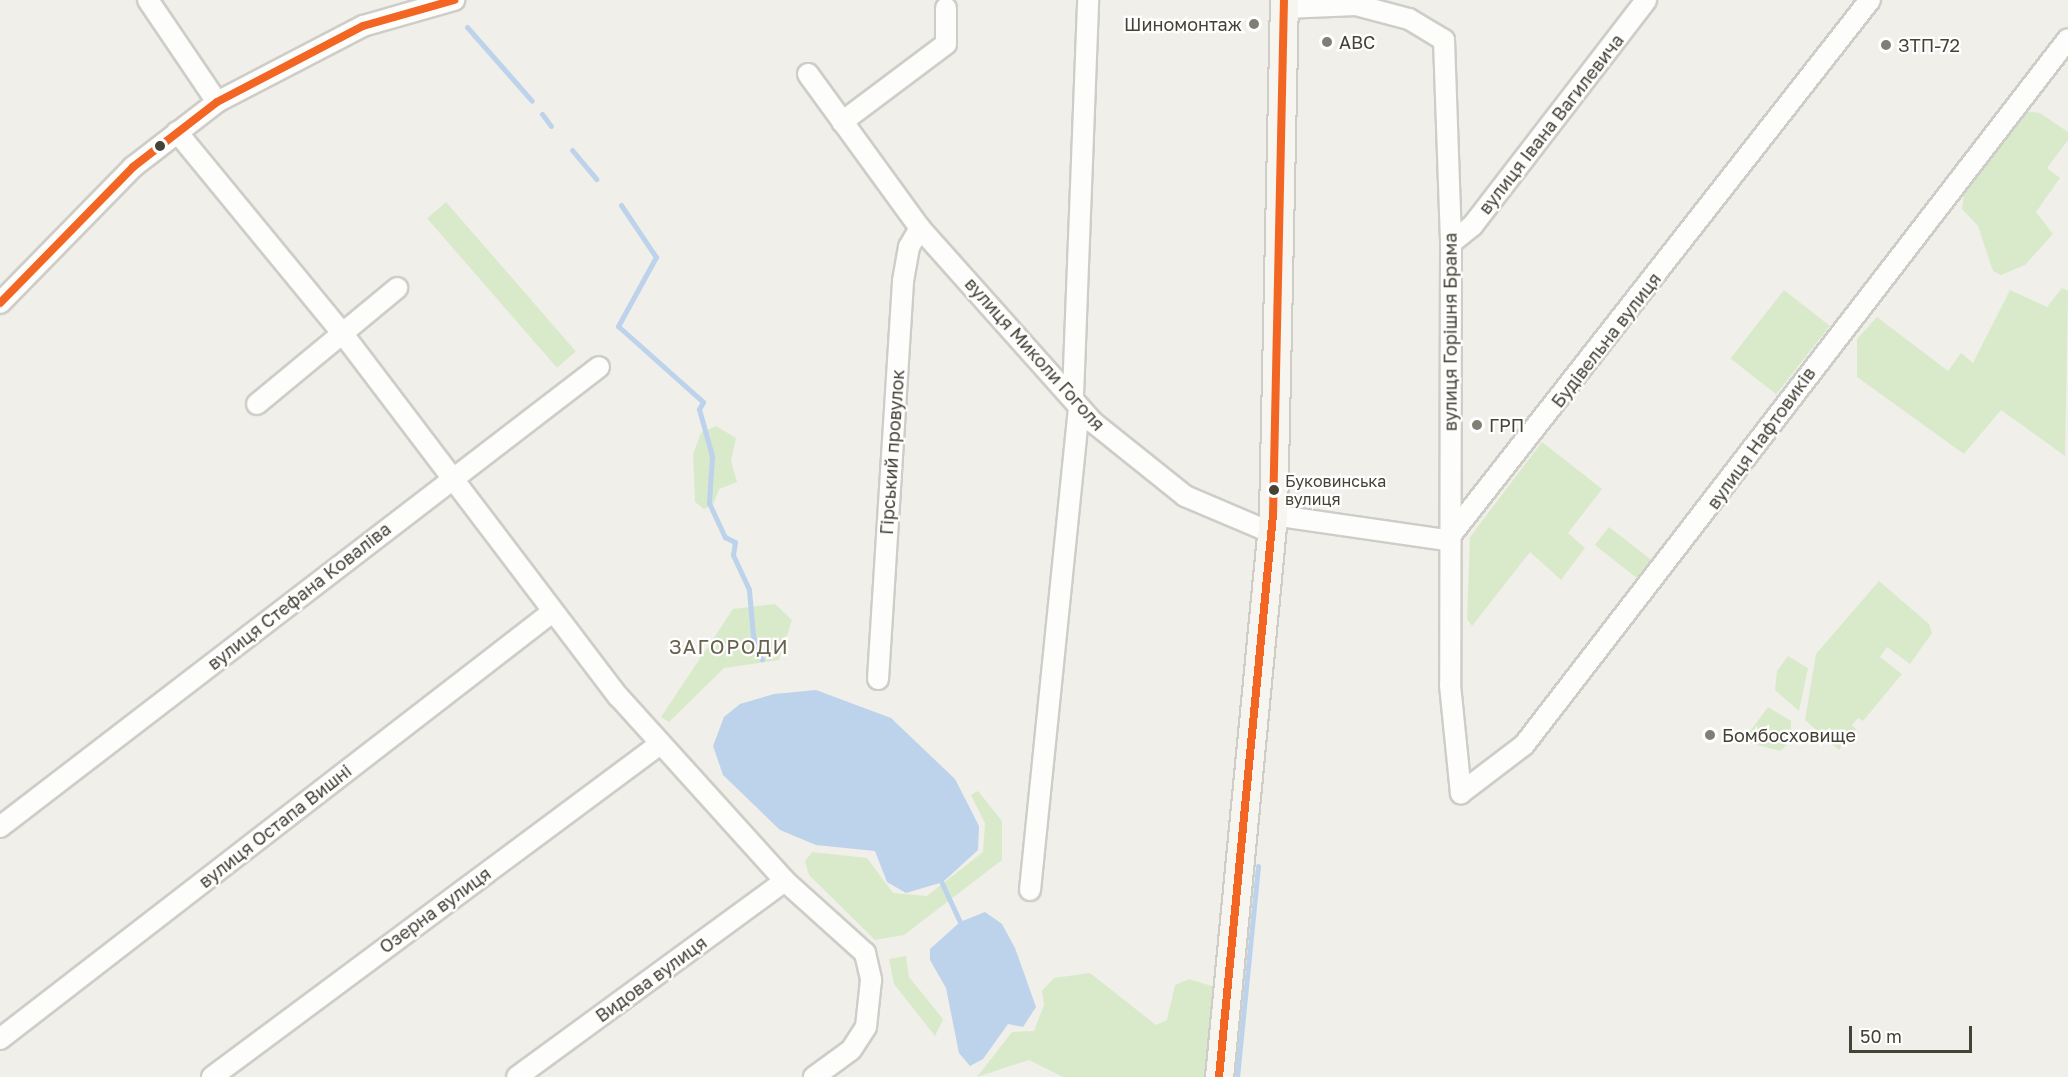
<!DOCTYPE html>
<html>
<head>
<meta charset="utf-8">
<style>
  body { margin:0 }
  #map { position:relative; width:2068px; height:1077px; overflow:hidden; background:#f0efea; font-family:"Golos Text",sans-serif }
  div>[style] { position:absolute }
  .green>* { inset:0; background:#d9eacb; transform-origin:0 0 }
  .water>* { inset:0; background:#bdd2eb }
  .stream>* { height:5px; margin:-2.5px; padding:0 2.5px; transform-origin:2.5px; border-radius:2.5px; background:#bdd2eb }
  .roads { filter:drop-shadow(2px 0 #cecdc7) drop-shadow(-2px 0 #cecdc7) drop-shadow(0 2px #cecdc7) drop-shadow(0 -2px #cecdc7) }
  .street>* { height:20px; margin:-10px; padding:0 10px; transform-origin:10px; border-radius:10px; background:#fdfdfc }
  .secondary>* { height:27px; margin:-13.5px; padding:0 13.5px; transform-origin:13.5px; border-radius:13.5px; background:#f6f5ef }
  .bus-1>* { height:8px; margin:-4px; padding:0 4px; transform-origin:4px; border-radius:4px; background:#f26522 }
  .dots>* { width:16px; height:16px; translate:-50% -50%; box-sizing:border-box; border:3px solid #fff; border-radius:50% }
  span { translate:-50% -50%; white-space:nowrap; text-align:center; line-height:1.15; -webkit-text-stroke:4.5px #fff; paint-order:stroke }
  .bus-label { font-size:16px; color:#454236 }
  .left { translate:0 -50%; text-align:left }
  .poi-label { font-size:18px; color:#454236 }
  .right { translate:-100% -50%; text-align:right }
  .street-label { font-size:18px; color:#454236 }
  .neighbourhood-label { font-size:20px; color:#68614e; letter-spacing:1.5px }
  .scale { position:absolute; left:1849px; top:1026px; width:123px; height:27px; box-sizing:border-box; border:3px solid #454236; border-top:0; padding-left:8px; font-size:18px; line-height:21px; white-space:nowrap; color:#454236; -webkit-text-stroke:4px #fff; paint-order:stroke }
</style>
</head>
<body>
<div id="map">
  <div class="green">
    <div style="clip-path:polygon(2026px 111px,2040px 113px,2068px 132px,2068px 140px,2047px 168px,2060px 178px,2036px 212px,2053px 234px,2025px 265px,2001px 275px,1993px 271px,1978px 226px,1962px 209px,1964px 194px)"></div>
    <div style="left:446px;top:202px;width:198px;height:25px;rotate:49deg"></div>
    <div style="clip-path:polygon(2062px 288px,2068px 291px,2065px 456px,2001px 410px,1964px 454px,1857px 377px,1857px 339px,1877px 317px,1948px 371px,1961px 353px,1973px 363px,2010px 290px,2047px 307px)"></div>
    <div style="left:1784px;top:290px;width:58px;height:87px;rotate:38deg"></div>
    <div style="clip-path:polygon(716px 426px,736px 438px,731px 461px,737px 482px,719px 489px,713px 505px,704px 509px,695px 502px,693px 454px,701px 433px)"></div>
    <div style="clip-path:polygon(1542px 442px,1602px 489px,1568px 533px,1585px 548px,1561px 580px,1530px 552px,1472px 626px,1467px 619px,1470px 537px)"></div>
    <div style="left:1609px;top:527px;width:55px;height:23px;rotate:38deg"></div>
    <div style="clip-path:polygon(1879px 581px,1929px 624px,1932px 633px,1910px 664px,1887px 647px,1880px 657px,1902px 674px,1863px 721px,1858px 718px,1852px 725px,1856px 729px,1839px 750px,1805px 720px,1816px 654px)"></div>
    <div style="clip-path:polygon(775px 604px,792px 620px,779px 660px,724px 668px,669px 722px,661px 717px,733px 609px)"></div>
    <div style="clip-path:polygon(1788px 656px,1808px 668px,1799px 711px,1775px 690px,1777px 671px)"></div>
    <div style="clip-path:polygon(1768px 707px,1791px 721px,1791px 741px,1780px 751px,1743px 741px)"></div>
    <div style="clip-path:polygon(978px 791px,1002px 821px,1002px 860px,904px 935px,875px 940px,809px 875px,805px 861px,812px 852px,867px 858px,893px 893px,927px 896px,983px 852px,985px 823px,971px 795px)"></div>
    <div style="clip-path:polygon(906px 956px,909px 977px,943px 1019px,935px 1036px,894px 984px,889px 959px)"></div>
    <div style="clip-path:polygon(1090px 973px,1156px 1025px,1167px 1020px,1175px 985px,1189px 979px,1218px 988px,1205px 1077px,1063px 1077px,1029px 1060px,977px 1077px,1012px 1032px,1034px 1031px,1044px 1005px,1042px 991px,1054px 978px)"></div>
  </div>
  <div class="water">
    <div style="clip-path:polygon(816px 690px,891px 718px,955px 779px,979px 826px,978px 850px,943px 882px,906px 893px,887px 882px,875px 851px,816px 845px,780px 830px,723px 775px,713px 746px,724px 717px,740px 704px,774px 694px)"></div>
    <div style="clip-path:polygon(985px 912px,1002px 924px,1015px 948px,1036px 1007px,1023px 1027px,1008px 1024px,983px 1059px,970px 1066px,959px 1053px,946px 988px,930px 960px,930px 949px,960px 922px)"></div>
  </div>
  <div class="stream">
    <div style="left:467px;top:27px;width:98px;rotate:48.7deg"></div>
    <div style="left:542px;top:114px;width:15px;rotate:53deg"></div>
    <div style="left:572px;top:150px;width:38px;rotate:50deg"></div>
    <div style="left:621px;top:205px;width:63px;rotate:56.1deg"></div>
    <div style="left:656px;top:257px;width:79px;rotate:118.8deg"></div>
    <div style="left:618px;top:326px;width:114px;rotate:41.8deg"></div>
    <div style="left:703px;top:402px;width:8px;rotate:120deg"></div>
    <div style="left:699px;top:409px;width:49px;rotate:74.5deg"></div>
    <div style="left:712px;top:456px;width:47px;rotate:93.7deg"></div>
    <div style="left:709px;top:503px;width:38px;rotate:65deg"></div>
    <div style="left:725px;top:537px;width:11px;rotate:27deg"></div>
    <div style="left:735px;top:542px;width:13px;rotate:99deg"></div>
    <div style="left:733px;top:555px;width:38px;rotate:65deg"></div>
    <div style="left:749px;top:590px;width:46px;rotate:85deg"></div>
    <div style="left:753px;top:636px;width:25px;rotate:69deg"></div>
    <div style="left:939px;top:877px;width:50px;rotate:65deg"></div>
    <div style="left:1237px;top:1077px;width:212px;rotate:-84.3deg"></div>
  </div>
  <div class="roads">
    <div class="street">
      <div style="left:148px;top:0;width:123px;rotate:55.9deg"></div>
      <div style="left:1284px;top:8px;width:72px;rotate:-2.4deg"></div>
      <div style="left:1356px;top:5px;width:55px;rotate:14.8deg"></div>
      <div style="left:1409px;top:19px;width:41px;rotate:31deg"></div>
      <div style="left:1444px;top:40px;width:203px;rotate:88deg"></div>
      <div style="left:1451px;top:243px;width:442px;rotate:90.1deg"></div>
      <div style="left:1450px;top:685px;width:109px;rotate:84.2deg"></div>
      <div style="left:808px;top:74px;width:190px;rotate:54deg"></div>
      <div style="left:920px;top:228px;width:261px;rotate:48.3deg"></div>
      <div style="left:1094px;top:423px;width:117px;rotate:38.7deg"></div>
      <div style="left:1185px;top:496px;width:95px;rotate:23deg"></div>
      <div style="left:842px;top:122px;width:130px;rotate:-36.9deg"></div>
      <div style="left:946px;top:44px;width:36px;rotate:-90deg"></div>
      <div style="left:177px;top:132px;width:261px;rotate:50.6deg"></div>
      <div style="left:343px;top:334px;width:456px;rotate:52.8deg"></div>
      <div style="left:619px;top:697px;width:248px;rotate:47.9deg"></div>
      <div style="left:785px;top:881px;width:108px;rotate:42deg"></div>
      <div style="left:865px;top:953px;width:28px;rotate:77deg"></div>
      <div style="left:871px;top:980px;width:47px;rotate:96.1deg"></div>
      <div style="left:866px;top:1027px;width:27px;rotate:123deg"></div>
      <div style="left:851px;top:1050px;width:46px;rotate:143.9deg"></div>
      <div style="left:1451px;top:243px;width:28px;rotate:-39deg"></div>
      <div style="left:1473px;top:225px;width:284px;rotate:-52.4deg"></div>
      <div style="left:0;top:303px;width:190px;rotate:-45.6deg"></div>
      <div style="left:133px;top:167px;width:106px;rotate:-37.7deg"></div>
      <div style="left:217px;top:102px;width:165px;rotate:-27.5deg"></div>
      <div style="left:363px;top:26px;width:95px;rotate:-15.9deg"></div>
      <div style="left:1073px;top:395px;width:395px;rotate:-87.8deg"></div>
      <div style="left:257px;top:404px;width:182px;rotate:-39.6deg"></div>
      <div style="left:1273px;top:515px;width:176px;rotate:8.2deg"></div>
      <div style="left:1447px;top:540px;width:686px;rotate:-51.93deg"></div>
      <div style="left:878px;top:679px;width:399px;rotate:-86.4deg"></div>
      <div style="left:903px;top:281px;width:35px;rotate:-80deg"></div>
      <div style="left:909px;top:247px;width:22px;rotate:-60deg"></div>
      <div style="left:1461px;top:793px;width:79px;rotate:-37.3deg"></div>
      <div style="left:1524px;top:745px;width:891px;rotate:-52.38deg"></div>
      <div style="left:0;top:827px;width:755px;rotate:-37.52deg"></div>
      <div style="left:1030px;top:890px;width:485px;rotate:-84.2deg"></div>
      <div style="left:0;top:1039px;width:696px;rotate:-37.71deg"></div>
      <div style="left:212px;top:1077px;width:558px;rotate:-36.62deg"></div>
      <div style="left:517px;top:1077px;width:332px;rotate:-36.2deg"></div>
    </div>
    <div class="secondary">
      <div style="left:1219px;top:1077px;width:565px;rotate:-84.51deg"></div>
      <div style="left:1273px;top:515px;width:515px;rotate:-88.78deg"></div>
    </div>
  </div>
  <div class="bus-1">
    <div style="left:0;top:303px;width:190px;rotate:-45.6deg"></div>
    <div style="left:133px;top:167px;width:106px;rotate:-37.7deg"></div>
    <div style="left:217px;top:102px;width:165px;rotate:-27.5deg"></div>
    <div style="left:363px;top:26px;width:95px;rotate:-15.9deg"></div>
    <div style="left:1219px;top:1077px;width:565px;rotate:-84.51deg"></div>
    <div style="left:1273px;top:515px;width:515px;rotate:-88.78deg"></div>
  </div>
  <div class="dots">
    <div style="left:1254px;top:24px;background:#817f75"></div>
    <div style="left:1327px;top:42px;background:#817f75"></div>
    <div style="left:1886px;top:45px;background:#817f75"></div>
    <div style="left:160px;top:146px;background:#454236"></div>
    <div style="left:1477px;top:425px;background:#817f75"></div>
    <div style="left:1274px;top:490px;background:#454236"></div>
    <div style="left:1710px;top:735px;background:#817f75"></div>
  </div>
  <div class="bus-label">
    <span class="left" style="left:1285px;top:490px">Буковинська<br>вулиця</span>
  </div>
  <div class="poi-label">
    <span class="right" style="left:1242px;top:24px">Шиномонтаж</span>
    <span class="left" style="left:1339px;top:42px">ABC</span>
    <span class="left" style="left:1898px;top:45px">ЗТП-72</span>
    <span class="left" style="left:1489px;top:425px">ГРП</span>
    <span class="left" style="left:1722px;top:735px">Бомбосховище</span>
  </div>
  <div class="street-label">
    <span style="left:1551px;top:124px;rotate:-52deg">вулиця Івана Вагилевича</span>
    <span style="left:1450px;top:332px;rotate:-90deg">вулиця Горішня Брама</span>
    <span style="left:1606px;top:340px;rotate:-52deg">Будівельна вулиця</span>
    <span style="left:1035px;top:354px;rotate:48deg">вулиця Миколи Гоголя</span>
    <span style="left:1761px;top:438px;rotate:-54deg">вулиця Нафтовиків</span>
    <span style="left:892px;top:452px;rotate:-86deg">Гірський провулок</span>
    <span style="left:299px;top:596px;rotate:-38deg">вулиця Стефана Коваліва</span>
    <span style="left:275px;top:826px;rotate:-38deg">вулиця Остапа Вишні</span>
    <span style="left:435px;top:910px;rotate:-36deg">Озерна вулиця</span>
    <span style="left:651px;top:979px;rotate:-36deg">Видова вулиця</span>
  </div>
  <div class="neighbourhood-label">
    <span style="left:729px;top:646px">ЗАГОРОДИ</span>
  </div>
  <div class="scale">50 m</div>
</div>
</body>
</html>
